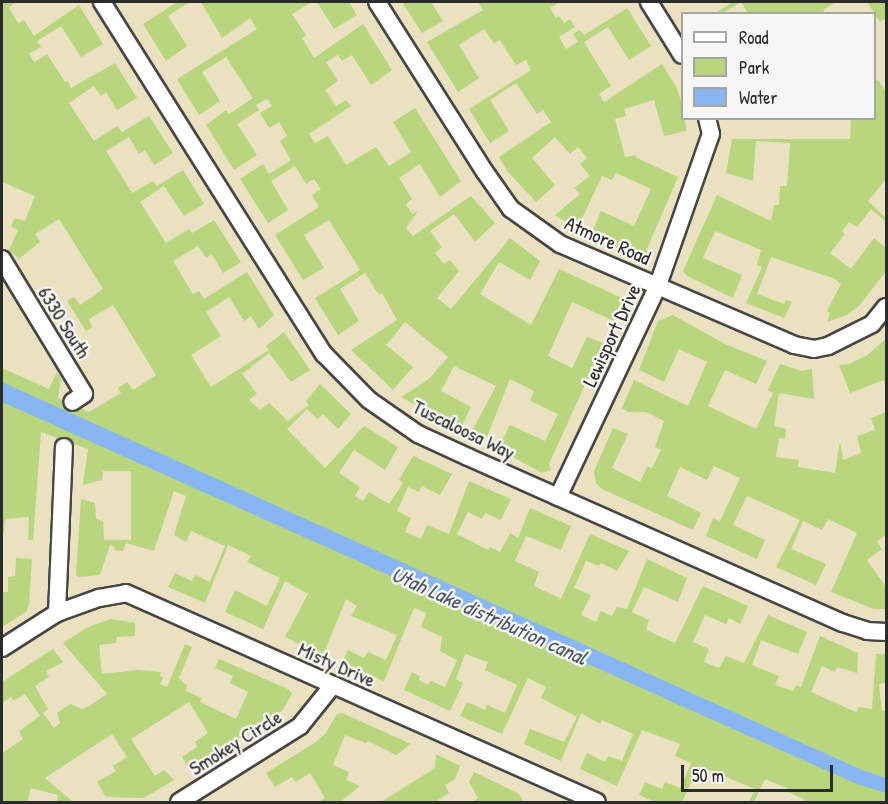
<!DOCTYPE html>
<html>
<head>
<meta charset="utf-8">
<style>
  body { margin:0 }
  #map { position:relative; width:888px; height:804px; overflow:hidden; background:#eae1c1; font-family:"Patrick Hand",sans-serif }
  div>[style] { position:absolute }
  .green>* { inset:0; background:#b7d67d }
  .water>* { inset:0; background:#87b6f2 }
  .roads { filter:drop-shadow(2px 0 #484642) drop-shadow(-2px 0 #484642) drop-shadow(0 2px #484642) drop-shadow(0 -2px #484642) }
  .street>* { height:16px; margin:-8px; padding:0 8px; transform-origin:8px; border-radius:8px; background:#fff }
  span { translate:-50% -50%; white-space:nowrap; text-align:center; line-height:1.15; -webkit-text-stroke:5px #f6f6f2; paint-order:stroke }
  .street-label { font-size:20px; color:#2b2b2b }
  .water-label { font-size:21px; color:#475567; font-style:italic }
  .frame { position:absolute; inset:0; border:3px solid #2b2b2b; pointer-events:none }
  .legend { position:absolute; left:681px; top:12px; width:195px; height:108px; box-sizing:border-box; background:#f6f6f2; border:2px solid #a5a5a2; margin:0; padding:8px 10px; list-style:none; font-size:18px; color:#2b2b2b }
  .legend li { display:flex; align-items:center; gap:12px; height:30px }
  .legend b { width:30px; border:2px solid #a5a5a2 }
  .scale { position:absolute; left:681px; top:765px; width:152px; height:27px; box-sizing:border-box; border:3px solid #2b2b2b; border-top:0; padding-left:8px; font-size:18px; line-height:21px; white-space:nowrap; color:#2b2b2b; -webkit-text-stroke:4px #f6f6f2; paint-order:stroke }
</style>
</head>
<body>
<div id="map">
  <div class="green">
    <div style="clip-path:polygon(2px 2px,15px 2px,9px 8px,18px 23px,24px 20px,34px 36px,79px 5px,103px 44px,81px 57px,61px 26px,37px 41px,41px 47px,29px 54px,34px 62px,47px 54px,65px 82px,68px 81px,71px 88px,115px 63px,137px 98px,117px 110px,106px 92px,101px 96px,94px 86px,69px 103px,94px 141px,117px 126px,122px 132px,149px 116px,173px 153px,154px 165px,145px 150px,139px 154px,129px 137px,106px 151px,132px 193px,153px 181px,157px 186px,183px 170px,204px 204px,184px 216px,164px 186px,140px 202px,166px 243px,189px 229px,192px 233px,214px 220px,241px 262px,223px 273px,212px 254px,206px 258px,198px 246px,173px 261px,193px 294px,199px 291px,204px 299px,247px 272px,274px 315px,259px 329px,251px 316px,244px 321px,229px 297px,206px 312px,221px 336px,191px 355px,211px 387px,269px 350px,266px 346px,284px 332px,310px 370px,291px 382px,269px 353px,242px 374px,257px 394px,249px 400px,260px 410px,269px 403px,288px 421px,309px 405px,306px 401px,320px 384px,351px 414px,338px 429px,323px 414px,318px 419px,307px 409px,287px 429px,325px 468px,364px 426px,398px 447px,385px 470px,354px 450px,339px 473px,360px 487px,355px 496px,363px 501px,369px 492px,389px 504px,403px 483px,399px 480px,413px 456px,452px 474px,440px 495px,422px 486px,419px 492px,408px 487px,397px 511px,411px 518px,405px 532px,421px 539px,427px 525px,449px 534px,469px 481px,511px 499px,501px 520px,485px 513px,482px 519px,468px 512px,457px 534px,488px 550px,490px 547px,500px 552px,510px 533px,518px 538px,530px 508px,571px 526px,561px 550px,526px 536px,515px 561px,539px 572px,534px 586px,561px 599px,590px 534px,629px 551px,617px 571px,601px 563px,599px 566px,586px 561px,574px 588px,591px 595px,581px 615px,596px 622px,601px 611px,612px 616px,617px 607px,627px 609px,647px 559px,687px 578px,678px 602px,644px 587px,632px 612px,649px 620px,646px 630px,675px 643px,703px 586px,748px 606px,740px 624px,729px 618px,726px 624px,705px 615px,693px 642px,709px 649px,704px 662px,719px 668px,726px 656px,744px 663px,768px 615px,807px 632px,798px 654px,761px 640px,752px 665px,779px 676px,775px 685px,793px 691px,796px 685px,801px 687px,820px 636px,858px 653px,857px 673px,837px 667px,835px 672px,822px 666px,811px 692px,856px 712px,859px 707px,872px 709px,876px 654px,886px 654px,886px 683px,879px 684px,882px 711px,886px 711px,886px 802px,804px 802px,804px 799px,788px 792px,787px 788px,765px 779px,754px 802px,749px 802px,755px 789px,699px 766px,682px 802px,655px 802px,639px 795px,645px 782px,662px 789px,665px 782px,680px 788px,691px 763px,675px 756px,680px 744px,642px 730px,617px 786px,580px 769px,587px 753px,605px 762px,608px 756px,622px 761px,633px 734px,602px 720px,600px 724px,581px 713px,561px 761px,524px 744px,530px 729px,564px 742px,577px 717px,541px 698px,546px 687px,528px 678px,502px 734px,460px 716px,467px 702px,485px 710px,487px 705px,505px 713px,517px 685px,485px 670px,488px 662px,465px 654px,456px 679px,463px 683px,450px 711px,404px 690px,412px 672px,420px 676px,419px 680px,428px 685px,431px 681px,445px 687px,457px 660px,440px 651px,442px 637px,421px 627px,426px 613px,414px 608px,384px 681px,341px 664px,348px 650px,364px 658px,368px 652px,386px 660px,397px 635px,351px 616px,357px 606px,346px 599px,323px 655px,285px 637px,308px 594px,285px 581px,263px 629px,225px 612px,235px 590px,267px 606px,280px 578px,247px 562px,251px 556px,228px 545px,205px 603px,168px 587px,175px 573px,192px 581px,195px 575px,210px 582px,225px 546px,191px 531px,186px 542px,174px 535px,186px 496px,174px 491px,154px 551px,126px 543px,123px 551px,114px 550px,115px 547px,110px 545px,100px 575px,79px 577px,76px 575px,81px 499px,95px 503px,96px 519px,103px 521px,104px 540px,131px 540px,131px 471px,103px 471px,102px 480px,83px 485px,88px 449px,41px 432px,33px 540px,28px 540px,29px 517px,5px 519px,4px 533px,2px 533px,2px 368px,49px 389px,57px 372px,61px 379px,58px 398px,89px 412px,121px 393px,118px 388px,127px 382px,133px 390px,156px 375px,113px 305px,89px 319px,92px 327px,86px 331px,67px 301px,74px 297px,80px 305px,103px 289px,59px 219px,35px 234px,40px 242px,19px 259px,9px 250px,18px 230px,11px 226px,15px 218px,25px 221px,35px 196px,2px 182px)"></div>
    <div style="clip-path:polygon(177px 2px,190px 2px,168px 16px,187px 46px,166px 61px,143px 24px)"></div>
    <div style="clip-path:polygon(201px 2px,311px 2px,292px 14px,306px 35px,302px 38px,314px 58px,363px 24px,392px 70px,371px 85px,352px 55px,342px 61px,338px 55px,326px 62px,338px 81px,325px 90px,336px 106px,346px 100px,351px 106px,309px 134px,315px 143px,328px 136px,346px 165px,376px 147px,389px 166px,411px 152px,393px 122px,415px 108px,461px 181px,440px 197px,420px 164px,399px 178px,412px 199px,406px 204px,412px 214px,419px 210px,406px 228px,413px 236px,471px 196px,495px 223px,475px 242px,454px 214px,430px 231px,442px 247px,435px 253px,444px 264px,450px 260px,459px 271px,437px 298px,451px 309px,510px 238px,540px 261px,530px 280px,499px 262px,480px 294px,531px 325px,559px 269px,622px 298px,614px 321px,572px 302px,548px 356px,572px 368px,587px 337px,604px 343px,549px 464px,551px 470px,542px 473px,498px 449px,510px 425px,545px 441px,558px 414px,530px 401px,534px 391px,510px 379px,485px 442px,471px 433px,496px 386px,454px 366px,441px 391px,471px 407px,460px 430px,401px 397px,429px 379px,448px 357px,405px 322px,386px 345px,413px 367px,393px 390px,351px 350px,397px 320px,382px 293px,379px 295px,365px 273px,340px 289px,359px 321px,338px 335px,315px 298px,360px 270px,329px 220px,304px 235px,324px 268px,303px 280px,275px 235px,319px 207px,312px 195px,321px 189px,314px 179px,306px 184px,295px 166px,271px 181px,288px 210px,268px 223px,240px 179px,263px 164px,269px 174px,291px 160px,280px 141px,287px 136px,279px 122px,269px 128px,260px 113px,272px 106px,267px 99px,256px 105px,259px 110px,237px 124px,257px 155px,234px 170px,206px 125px,226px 110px,229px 114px,253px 98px,226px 57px,202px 72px,220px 101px,199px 115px,177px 79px,257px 29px,250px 18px,222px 38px)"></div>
    <div style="clip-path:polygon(317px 2px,349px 2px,357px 15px,334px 29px)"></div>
    <div style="clip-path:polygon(402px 2px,431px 2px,443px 21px,422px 33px)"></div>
    <div style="clip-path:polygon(478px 2px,555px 2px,557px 4px,550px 8px,556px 18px,559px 16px,564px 23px,570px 19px,575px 27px,559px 37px,566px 49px,578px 42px,573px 34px,580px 30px,584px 35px,627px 8px,651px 46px,629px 60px,608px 27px,584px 42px,611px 86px,599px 94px,604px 102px,662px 64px,677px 88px,682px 105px,682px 118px,685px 119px,686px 131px,664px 136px,654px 100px,624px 109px,626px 116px,615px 119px,625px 157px,635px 155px,637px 158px,678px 177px,647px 249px,647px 257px,642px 260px,591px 235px,601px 211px,634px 226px,651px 189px,616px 173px,612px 180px,602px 176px,577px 229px,555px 215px,580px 194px,574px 188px,590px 176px,580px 164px,587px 158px,578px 147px,570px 154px,555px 137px,532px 158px,555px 185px,536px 202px,507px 171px,499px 157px,551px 122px,543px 110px,537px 114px,516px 83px,490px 100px,509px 131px,490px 143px,469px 109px,531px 70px,526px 60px,516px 65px,500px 40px,494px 43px,484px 29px,459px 45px,479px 78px,458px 92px,427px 42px,483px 10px)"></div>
    <div style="clip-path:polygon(733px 2px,836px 2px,823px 10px,825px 13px,748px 13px,741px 2px,723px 13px,715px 13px)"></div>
    <div style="clip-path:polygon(867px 2px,886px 2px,886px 18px,880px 22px)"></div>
    <div style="clip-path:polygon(875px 80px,879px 81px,886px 92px,886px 179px,868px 201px,886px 218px,886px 222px,871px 209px,857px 227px,849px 222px,842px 231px,845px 234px,830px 253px,851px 269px,874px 238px,886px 248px,886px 271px,860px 305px,847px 315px,827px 322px,830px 313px,827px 311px,841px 284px,835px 279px,771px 257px,757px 294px,784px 304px,786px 300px,792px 302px,784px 318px,746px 303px,762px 267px,757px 265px,761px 250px,715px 231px,703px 258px,742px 275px,733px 298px,687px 276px,683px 271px,717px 195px,771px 221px,774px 205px,779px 205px,780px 186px,787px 186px,790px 143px,756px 141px,753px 181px,726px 173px,732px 139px,850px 139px,851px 119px,874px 118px)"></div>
    <div style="clip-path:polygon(673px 315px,725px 344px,767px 361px,756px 384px,725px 370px,708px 406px,756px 429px,773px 393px,768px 390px,780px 364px,802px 371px,812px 369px,814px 399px,779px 393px,774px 426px,786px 429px,785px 439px,779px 438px,776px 457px,799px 460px,798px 467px,835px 473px,840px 441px,843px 460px,861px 453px,857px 436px,875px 430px,871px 418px,886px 412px,886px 534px,877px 542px,882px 549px,867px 560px,886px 587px,886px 609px,874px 609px,831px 592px,857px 533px,828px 519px,822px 530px,803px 521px,791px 549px,826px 564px,816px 585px,776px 567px,800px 520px,747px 496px,733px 525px,765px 540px,757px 559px,706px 536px,713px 518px,720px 521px,740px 478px,714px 466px,707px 480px,680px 467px,667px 496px,701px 513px,693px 530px,602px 489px,596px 483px,594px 471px,613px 428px,628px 434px,612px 468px,640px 482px,647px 467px,652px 468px,661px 450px,655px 447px,664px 421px,646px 412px,628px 412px,622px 408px,634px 380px,688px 406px,707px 362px,679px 349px,664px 382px,639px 370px,658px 321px)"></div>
    <div style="clip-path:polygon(886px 339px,886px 387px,884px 380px,850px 393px,839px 365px,849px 364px,866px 356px)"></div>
    <div style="clip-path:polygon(16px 558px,32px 559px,29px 605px,26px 612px,2px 627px,2px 592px,8px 592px,8px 577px,15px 576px)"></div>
    <div style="clip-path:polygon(111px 619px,135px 623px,135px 636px,117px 637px,116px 643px,99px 645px,102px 674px,138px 670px,161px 672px,160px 676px,163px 678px,160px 684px,167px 687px,185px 644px,192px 647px,179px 678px,187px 686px,186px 691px,202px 698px,200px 702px,236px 719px,248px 692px,230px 683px,233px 676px,215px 668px,219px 659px,288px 689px,292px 694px,282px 711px,190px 770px,182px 757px,197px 747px,195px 742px,208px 733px,189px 702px,131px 739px,155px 776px,164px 770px,174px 780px,144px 798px,106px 797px,97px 782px,116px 771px,113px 766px,127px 757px,112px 734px,45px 778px,73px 802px,57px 802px,58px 795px,31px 788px,27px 802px,2px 802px,2px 753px,23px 739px,19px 731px,40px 716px,25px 694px,13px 701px,11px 697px,2px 703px,2px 682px,53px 649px,63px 662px,46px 671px,49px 677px,35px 686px,48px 709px,43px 713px,54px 728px,60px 723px,57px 713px,70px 704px,82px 709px,89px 706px,107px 694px,63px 643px,88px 627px)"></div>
    <div style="clip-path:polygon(342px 713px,411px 744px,396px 755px,368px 741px,366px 743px,345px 735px,333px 765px,349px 772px,346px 780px,360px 786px,340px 802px,319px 802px,325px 798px,310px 773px,296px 782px,292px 777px,275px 787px,266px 773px,316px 742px,325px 734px,337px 714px)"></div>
    <div style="clip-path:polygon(436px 754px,460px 766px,455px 779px,445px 785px,449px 793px,438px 800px,439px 802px,381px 802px,435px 768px)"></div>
    <div style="clip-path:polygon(474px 772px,518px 793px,524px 802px,473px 802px,478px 798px,469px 782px)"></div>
  </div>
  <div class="water">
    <div style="clip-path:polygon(2px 382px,862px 770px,886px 778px,886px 793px,857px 784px,742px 733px,2px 402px)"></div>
  </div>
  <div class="roads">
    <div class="street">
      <div style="left:102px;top:2px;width:416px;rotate:57.8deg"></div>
      <div style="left:324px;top:354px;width:64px;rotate:45.6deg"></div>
      <div style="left:369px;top:400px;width:60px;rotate:34.8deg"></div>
      <div style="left:418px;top:434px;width:55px;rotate:24.7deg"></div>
      <div style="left:468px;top:457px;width:410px;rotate:23.9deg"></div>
      <div style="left:843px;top:623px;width:25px;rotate:18deg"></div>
      <div style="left:867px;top:631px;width:19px;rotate:3deg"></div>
      <div style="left:377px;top:2px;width:201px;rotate:57.6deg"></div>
      <div style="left:485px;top:172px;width:45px;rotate:54.9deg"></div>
      <div style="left:511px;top:209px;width:60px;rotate:35.5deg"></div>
      <div style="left:560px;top:244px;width:255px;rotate:23.3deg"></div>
      <div style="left:794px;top:345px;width:20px;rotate:11deg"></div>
      <div style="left:814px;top:349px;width:14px;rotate:-12deg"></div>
      <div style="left:828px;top:346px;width:49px;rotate:-26.6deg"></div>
      <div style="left:872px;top:324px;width:22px;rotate:-51deg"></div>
      <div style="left:649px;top:2px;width:62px;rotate:58.1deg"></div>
      <div style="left:2px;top:259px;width:158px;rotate:58.7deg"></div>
      <div style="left:84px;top:394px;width:14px;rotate:146deg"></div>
      <div style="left:558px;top:497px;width:234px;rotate:-64.7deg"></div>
      <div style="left:658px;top:285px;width:160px;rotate:-70.7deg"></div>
      <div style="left:711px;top:134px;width:16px;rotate:-104deg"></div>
      <div style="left:57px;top:613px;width:45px;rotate:-19.7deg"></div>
      <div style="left:99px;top:598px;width:27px;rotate:-10deg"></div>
      <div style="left:126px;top:593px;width:515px;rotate:23.93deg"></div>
      <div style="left:2px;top:648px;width:65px;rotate:-32.5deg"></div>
      <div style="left:57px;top:613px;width:166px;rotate:-87.6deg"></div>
      <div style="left:179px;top:802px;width:143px;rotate:-32.1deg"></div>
      <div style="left:300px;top:726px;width:53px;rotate:-51.2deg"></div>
    </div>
  </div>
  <div class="street-label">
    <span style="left:608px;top:240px;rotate:24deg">Atmore Road</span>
    <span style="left:65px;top:322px;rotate:58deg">6330 South</span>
    <span style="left:611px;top:335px;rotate:-65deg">Lewisport Drive</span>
    <span style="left:464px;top:429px;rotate:26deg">Tuscaloosa Way</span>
    <span style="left:337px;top:664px;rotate:24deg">Misty Drive</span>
    <span style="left:235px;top:742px;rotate:-32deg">Smokey Circle</span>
  </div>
  <div class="water-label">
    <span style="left:489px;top:616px;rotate:24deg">Utah Lake distribution canal</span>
  </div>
  <div class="frame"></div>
  <ul class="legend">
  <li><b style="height:8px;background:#fff"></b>Road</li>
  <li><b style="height:16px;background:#b7d67d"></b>Park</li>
  <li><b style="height:16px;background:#87b6f2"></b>Water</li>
  </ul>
  <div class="scale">50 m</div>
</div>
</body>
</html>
